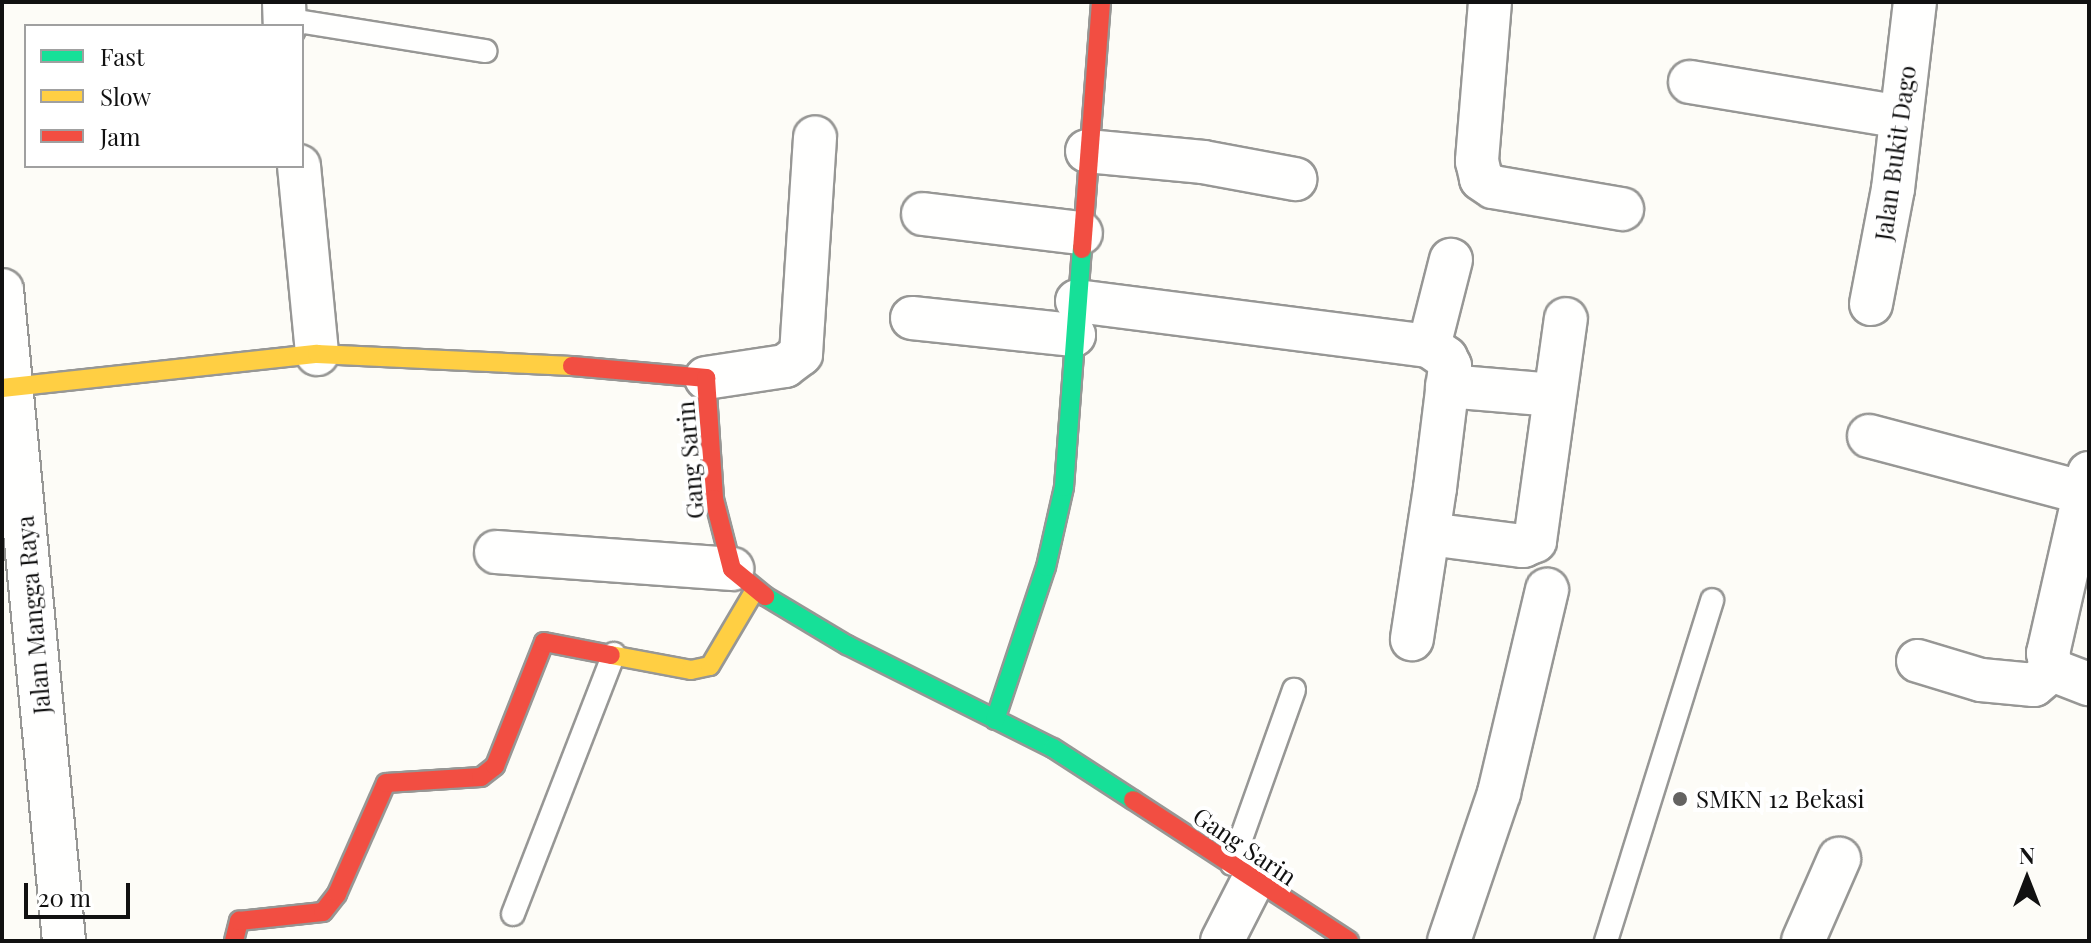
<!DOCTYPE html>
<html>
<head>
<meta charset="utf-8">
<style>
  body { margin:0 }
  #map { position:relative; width:2091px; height:943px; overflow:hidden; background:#fdfcf7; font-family:"Playfair Display",serif }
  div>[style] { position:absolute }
  .roads { filter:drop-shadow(2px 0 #979795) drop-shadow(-2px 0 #979795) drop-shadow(0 2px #979795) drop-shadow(0 -2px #979795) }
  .lane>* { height:22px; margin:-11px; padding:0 11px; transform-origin:11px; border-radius:11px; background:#fffffe }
  .street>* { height:42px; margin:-21px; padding:0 21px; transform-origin:21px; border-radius:21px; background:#fffffe }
  .fast>* { height:18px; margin:-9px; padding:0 9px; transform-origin:9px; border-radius:9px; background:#16e098 }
  .slow>* { height:18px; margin:-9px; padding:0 9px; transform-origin:9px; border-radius:9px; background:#ffcf43 }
  .jam>* { height:18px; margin:-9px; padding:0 9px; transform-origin:9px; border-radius:9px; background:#f24e42 }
  .dots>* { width:22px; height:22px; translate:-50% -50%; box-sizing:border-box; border:4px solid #fff; border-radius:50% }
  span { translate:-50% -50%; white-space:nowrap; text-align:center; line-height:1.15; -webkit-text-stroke:8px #fff; paint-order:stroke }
  .street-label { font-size:24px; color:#111 }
  .poi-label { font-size:24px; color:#111 }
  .left { translate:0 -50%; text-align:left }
  .frame { position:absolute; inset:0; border:4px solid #111; pointer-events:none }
  .legend { position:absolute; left:24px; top:24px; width:280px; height:144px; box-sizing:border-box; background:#fff; border:2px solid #a0a0a0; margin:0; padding:10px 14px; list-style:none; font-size:24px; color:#111 }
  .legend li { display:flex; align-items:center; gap:16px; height:40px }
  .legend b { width:40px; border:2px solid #a0a0a0 }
  .north { position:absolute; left:1987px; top:839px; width:80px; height:80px; -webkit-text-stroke:6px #fff; paint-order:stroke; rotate:0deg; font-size:22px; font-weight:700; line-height:32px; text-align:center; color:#111 }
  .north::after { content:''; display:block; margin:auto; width:28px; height:36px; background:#111; clip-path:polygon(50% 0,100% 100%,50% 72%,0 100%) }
  .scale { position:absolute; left:24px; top:883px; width:106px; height:36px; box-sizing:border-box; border:4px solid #111; border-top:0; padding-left:10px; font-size:24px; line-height:28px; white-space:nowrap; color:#111; -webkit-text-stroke:6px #fff; paint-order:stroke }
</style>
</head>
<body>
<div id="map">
  <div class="roads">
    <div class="lane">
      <div style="left:285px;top:19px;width:203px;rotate:9.1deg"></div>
      <div style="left:1232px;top:864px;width:185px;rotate:-70.4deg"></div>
      <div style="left:513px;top:914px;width:279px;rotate:-68.8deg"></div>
      <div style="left:1606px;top:941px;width:357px;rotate:-72.7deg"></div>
    </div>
    <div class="street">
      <div style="left:284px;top:2px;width:24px;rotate:88deg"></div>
      <div style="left:1490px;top:2px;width:160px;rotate:94.7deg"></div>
      <div style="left:1477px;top:161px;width:18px;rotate:77deg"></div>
      <div style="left:1481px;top:179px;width:14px;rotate:34deg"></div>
      <div style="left:1493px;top:187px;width:131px;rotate:9.7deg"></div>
      <div style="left:1690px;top:82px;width:214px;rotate:9.4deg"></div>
      <div style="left:1087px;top:151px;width:117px;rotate:5.4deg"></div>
      <div style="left:1203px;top:162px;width:94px;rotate:10.5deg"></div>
      <div style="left:299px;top:166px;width:189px;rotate:84.5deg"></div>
      <div style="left:923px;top:214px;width:159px;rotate:6.9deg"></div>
      <div style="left:2px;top:290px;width:654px;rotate:84.56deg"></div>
      <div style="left:1077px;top:301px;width:355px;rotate:7.3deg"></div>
      <div style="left:1429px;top:346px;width:21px;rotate:35deg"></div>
      <div style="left:1446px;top:358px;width:9px;rotate:63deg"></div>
      <div style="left:1450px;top:366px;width:123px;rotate:97deg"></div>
      <div style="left:1435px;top:488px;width:153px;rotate:98.7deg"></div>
      <div style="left:1871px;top:304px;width:117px;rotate:-79.2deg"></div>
      <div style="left:1893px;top:189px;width:188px;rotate:-83.3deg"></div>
      <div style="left:912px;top:318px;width:163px;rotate:6deg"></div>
      <div style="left:1429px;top:346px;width:89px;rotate:-75.7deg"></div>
      <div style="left:706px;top:378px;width:80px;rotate:-8.6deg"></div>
      <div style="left:785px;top:366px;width:20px;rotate:-37deg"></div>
      <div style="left:801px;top:354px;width:217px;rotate:-86.3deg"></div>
      <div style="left:1447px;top:386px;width:107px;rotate:4.8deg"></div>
      <div style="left:1869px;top:436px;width:222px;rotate:14.8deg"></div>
      <div style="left:2089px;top:473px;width:185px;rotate:102.8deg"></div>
      <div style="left:2048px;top:653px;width:17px;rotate:77deg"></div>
      <div style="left:2052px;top:670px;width:40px;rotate:21deg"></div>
      <div style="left:1429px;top:534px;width:95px;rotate:7.3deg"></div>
      <div style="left:1523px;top:546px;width:13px;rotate:-23deg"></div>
      <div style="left:1535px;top:541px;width:224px;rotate:-82.1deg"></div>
      <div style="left:496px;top:552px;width:237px;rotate:4.1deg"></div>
      <div style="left:1918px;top:661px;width:66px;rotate:16.8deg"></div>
      <div style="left:1981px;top:680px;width:53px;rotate:5.4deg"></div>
      <div style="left:2034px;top:685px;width:23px;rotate:-40deg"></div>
      <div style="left:1222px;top:941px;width:66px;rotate:-63deg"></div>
      <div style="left:1449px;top:941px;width:156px;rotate:-71.3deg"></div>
      <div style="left:1499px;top:793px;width:209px;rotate:-76.7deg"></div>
      <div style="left:1803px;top:941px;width:90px;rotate:-66.3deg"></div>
    </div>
    <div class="fast">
      <div style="left:765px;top:596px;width:96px;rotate:30.9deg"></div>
      <div style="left:847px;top:645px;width:230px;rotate:26.6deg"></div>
      <div style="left:1053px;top:748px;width:95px;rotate:33deg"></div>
      <div style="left:995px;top:720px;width:161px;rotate:-71.6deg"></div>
      <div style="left:1046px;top:567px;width:82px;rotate:-77.3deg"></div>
      <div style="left:1064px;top:487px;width:239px;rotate:-85.7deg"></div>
    </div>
    <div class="slow">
      <div style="left:2px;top:388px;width:317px;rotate:-6.2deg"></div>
      <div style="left:317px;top:354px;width:255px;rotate:2.7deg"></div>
      <div style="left:611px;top:655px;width:81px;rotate:10.6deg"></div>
      <div style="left:691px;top:670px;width:19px;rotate:-12deg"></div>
      <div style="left:710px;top:666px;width:88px;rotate:-59.4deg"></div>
    </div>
    <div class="jam">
      <div style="left:1082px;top:249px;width:248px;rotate:-85.6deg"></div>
      <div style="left:572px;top:366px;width:135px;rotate:5.1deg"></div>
      <div style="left:706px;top:378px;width:121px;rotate:86.2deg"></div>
      <div style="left:714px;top:499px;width:72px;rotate:75.6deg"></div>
      <div style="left:732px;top:569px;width:43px;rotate:39.3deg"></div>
      <div style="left:1133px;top:800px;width:258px;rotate:33.1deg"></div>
      <div style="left:234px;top:941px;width:21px;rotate:-76deg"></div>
      <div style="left:239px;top:921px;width:84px;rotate:-6.1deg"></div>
      <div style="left:323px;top:912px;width:23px;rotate:-52deg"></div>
      <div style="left:337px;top:894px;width:121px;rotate:-66.2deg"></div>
      <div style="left:386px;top:783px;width:95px;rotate:-3.6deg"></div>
      <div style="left:481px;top:777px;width:18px;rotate:-38deg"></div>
      <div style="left:495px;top:766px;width:133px;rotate:-68.4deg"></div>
      <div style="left:544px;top:642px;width:68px;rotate:11deg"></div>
    </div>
  </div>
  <div class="dots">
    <div style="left:1680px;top:799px;background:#646362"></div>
  </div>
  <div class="street-label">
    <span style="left:1895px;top:153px;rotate:-82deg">Jalan Bukit Dago</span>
    <span style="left:690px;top:460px;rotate:-95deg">Gang Sarin</span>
    <span style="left:33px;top:615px;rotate:-95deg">Jalan Mangga Raya</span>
    <span style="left:1245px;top:846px;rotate:34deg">Gang Sarin</span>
  </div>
  <div class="poi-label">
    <span class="left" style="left:1696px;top:799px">SMKN 12 Bekasi</span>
  </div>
  <div class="frame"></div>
  <ul class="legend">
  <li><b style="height:10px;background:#16e098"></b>Fast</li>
  <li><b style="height:10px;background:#ffcf43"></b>Slow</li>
  <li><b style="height:10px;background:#f24e42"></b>Jam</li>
  </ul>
  <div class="north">N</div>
  <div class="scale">20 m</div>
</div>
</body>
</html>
